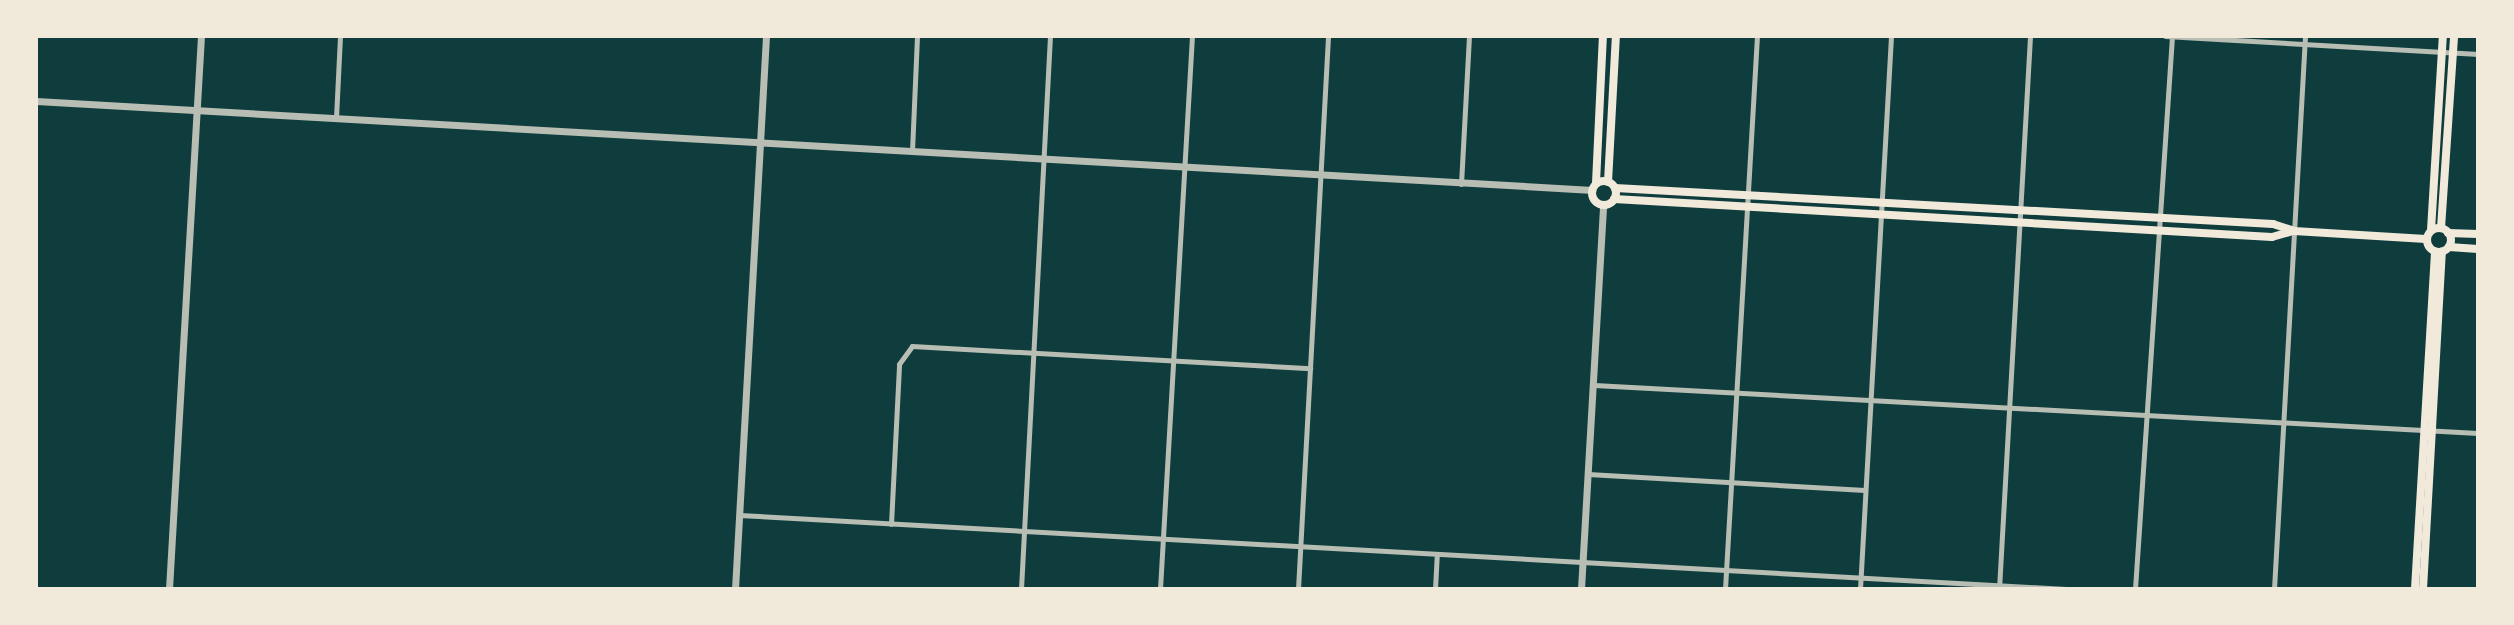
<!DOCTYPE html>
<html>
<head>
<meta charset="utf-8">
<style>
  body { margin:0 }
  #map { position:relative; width:2514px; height:625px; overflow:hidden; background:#0f3d3e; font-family:"Noto Sans",sans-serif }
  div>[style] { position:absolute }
  .minor>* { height:5px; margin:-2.5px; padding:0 2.5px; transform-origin:2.5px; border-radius:2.5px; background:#b8beb3 }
  .tertiary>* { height:7px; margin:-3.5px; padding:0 3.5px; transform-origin:3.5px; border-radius:3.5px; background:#b8beb3 }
  .secondary>* { height:8px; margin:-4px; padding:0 4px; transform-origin:4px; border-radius:4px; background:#f1e9da }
  .secondary>.ring { margin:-4px; padding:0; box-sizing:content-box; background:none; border:8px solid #f1e9da; border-radius:50% }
  span { translate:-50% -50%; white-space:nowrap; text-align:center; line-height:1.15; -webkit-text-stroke:5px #f1e9da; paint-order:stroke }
  .frame { position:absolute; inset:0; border:38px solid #f1e9da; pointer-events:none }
</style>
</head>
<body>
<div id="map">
  <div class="minor">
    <div style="left:2165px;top:36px;width:314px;rotate:3.3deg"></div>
    <div style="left:336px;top:118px;width:82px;rotate:-87.2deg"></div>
    <div style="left:912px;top:151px;width:115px;rotate:-87.5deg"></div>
    <div style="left:1461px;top:184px;width:148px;rotate:-86.9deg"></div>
    <div style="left:1594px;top:385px;width:885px;rotate:3.11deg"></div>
    <div style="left:1588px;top:474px;width:277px;rotate:3.3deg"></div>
    <div style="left:739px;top:515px;width:1329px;rotate:3.19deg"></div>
    <div style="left:891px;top:524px;width:160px;rotate:-87.1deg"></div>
    <div style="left:899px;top:364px;width:22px;rotate:-54deg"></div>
    <div style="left:912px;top:346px;width:399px;rotate:3.2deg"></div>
    <div style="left:1021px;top:589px;width:554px;rotate:-87deg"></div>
    <div style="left:1160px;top:589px;width:554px;rotate:-86.69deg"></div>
    <div style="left:1298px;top:589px;width:554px;rotate:-86.89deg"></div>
    <div style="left:1435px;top:589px;width:34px;rotate:-87deg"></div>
    <div style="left:1725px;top:589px;width:554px;rotate:-86.69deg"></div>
    <div style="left:1860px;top:589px;width:554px;rotate:-86.79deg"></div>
    <div style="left:1999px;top:589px;width:554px;rotate:-86.79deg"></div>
    <div style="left:2135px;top:589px;width:554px;rotate:-86.17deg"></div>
    <div style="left:2274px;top:589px;width:554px;rotate:-86.79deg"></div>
  </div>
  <div class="tertiary">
    <div style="left:36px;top:101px;width:1559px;rotate:3.27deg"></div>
    <div style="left:169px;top:589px;width:554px;rotate:-86.69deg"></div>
    <div style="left:735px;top:589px;width:554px;rotate:-86.79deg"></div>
    <div style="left:1581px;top:589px;width:385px;rotate:-86.7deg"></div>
  </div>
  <div class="secondary">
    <div class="ring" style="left:1592px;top:181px;width:16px;height:16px"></div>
    <div style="left:1608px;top:182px;width:146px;rotate:-86.9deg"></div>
    <div style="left:1596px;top:183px;width:147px;rotate:-87.3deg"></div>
    <div style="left:1615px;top:188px;width:659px;rotate:3.13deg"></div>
    <div style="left:2273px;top:224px;width:22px;rotate:18deg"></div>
    <div style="left:2294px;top:231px;width:132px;rotate:3.5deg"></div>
    <div style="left:1614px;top:199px;width:659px;rotate:3.31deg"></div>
    <div style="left:2272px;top:237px;width:22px;rotate:-16deg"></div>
    <div class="ring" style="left:2427px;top:228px;width:16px;height:16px"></div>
    <div style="left:2441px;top:228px;width:192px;rotate:-86.1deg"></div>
    <div style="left:2431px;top:230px;width:194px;rotate:-86.5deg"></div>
    <div style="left:2448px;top:233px;width:30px;rotate:2deg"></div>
    <div style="left:2449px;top:247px;width:29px;rotate:4deg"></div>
    <div style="left:2415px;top:589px;width:338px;rotate:-86.6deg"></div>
    <div style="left:2423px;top:589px;width:338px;rotate:-86.8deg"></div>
  </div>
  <div class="frame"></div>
</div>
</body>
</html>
